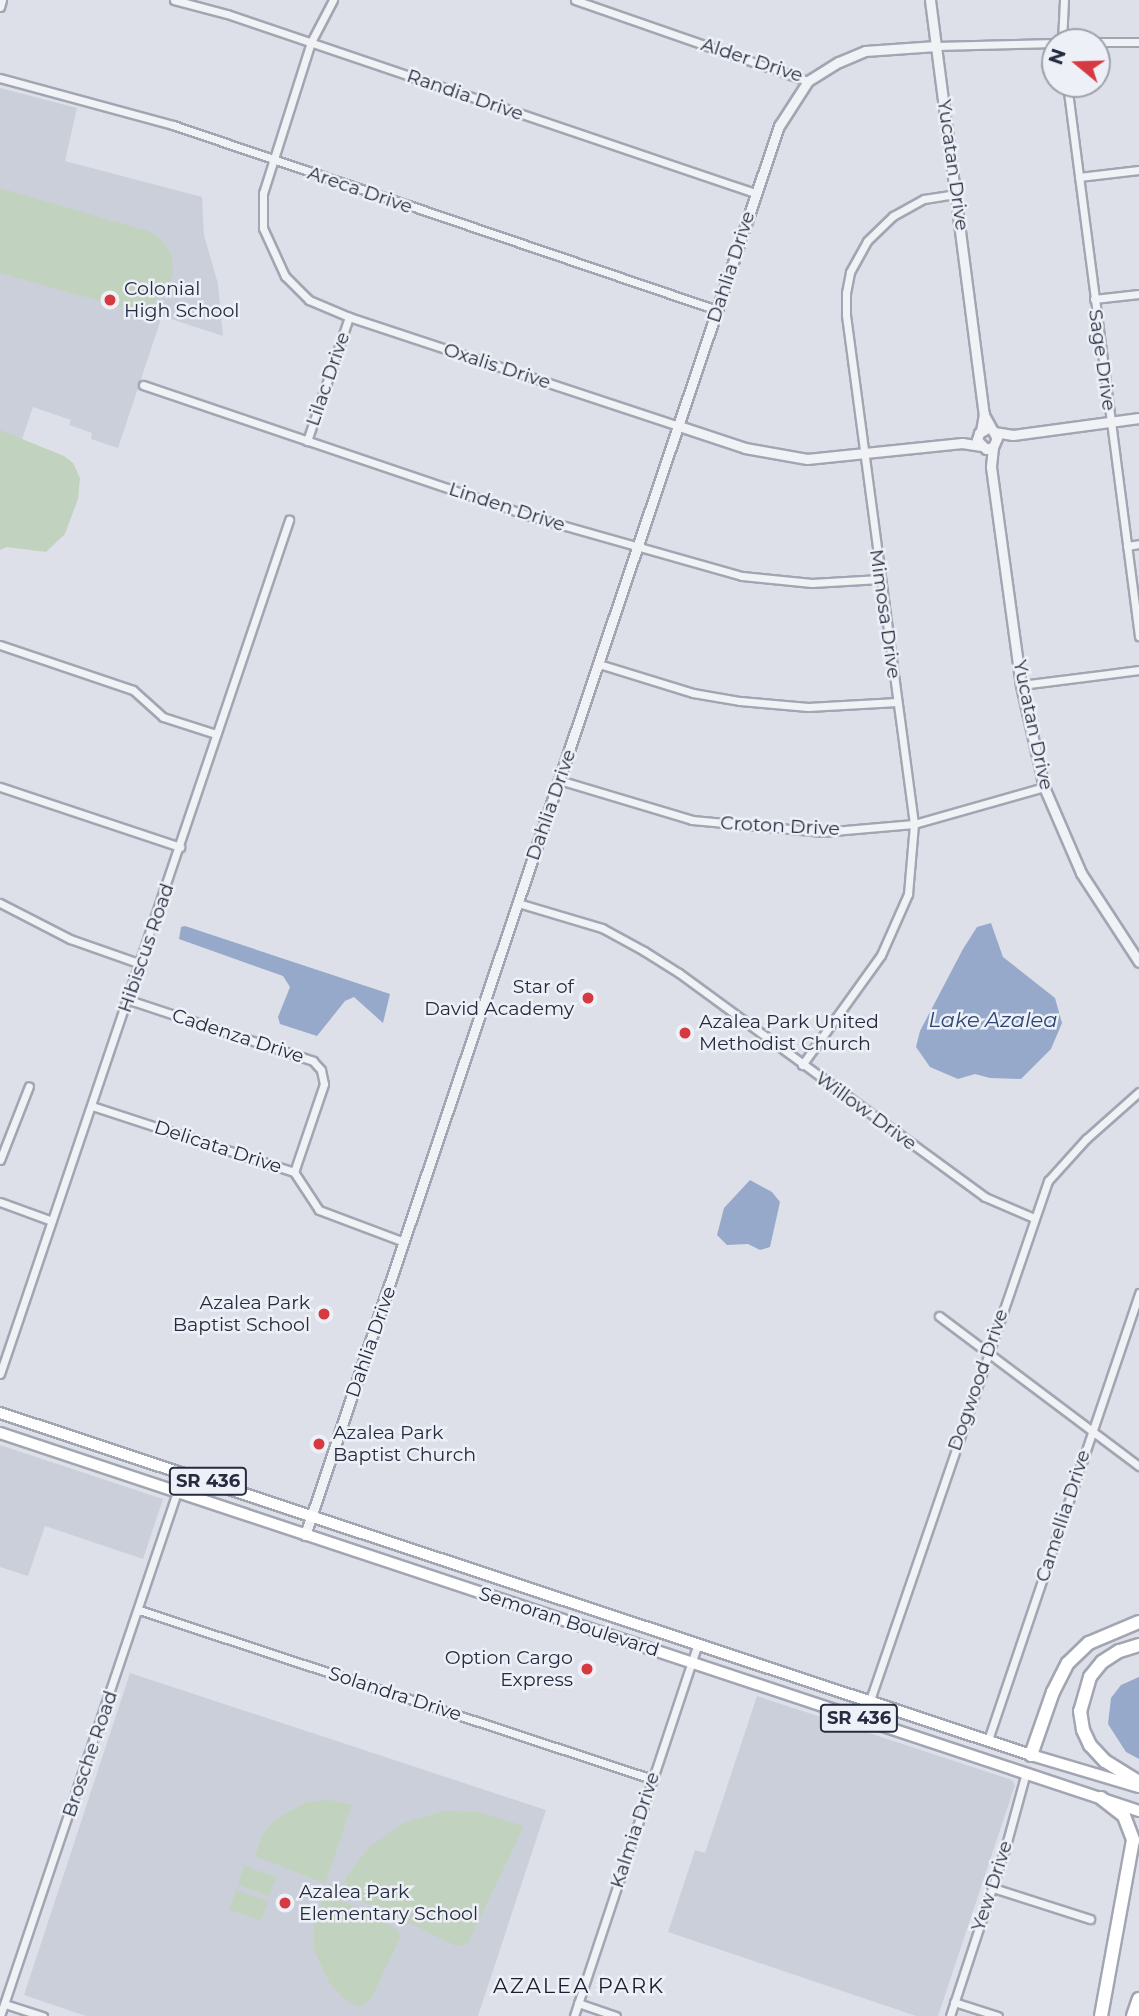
<!DOCTYPE html>
<html>
<head>
<meta charset="utf-8">
<style>
  body { margin:0 }
  #map { position:relative; width:1139px; height:2016px; overflow:hidden; background:#dde0e8; font-family:Montserrat,sans-serif }
  div>[style] { position:absolute }
  .built>* { inset:0; background:#cbcfda }
  .green>* { inset:0; background:#c1d3be; transform-origin:0 0 }
  .water>* { inset:0; background:#96a9cb }
  .roads { filter:drop-shadow(2px 0 #a2a6b2) drop-shadow(-2px 0 #a2a6b2) drop-shadow(0 2px #a2a6b2) drop-shadow(0 -2px #a2a6b2) }
  .minor>* { height:7px; margin:-3.5px; padding:0 3.5px; transform-origin:3.5px; border-radius:3.5px; background:#f0f2f6 }
  .tertiary>* { height:9px; margin:-4.5px; padding:0 4.5px; transform-origin:4.5px; border-radius:4.5px; background:#f0f2f6 }
  .primary>* { height:10px; margin:-5px; padding:0 5px; transform-origin:5px; border-radius:5px; background:#fff }
  .motorway>* { height:12px; margin:-6px; padding:0 6px; transform-origin:6px; border-radius:6px; background:#fff }
  .dots>* { width:19px; height:19px; translate:-50% -50%; box-sizing:border-box; border:4px solid #edf0f6; border-radius:50% }
  span { translate:-50% -50%; white-space:nowrap; text-align:center; line-height:1.15; -webkit-text-stroke:5px #edf0f6; paint-order:stroke }
  .shield-label span { padding:2px 5px; background:#edf0f6; border:2px solid; border-radius:5px; -webkit-text-stroke-width:0 }
  .shield-label { font-size:18px; color:#262c40; font-weight:700 }
  .street-label { font-size:19px; color:#262c40 }
  .poi-label { font-size:19px; color:#262c40 }
  .left { translate:0 -50%; text-align:left }
  .right { translate:-100% -50%; text-align:right }
  .water-label { font-size:21px; color:#2d4676; font-style:italic }
  .neighbourhood-label { font-size:21px; color:#181e30; letter-spacing:2px }
  .north { position:absolute; left:1041px; top:28px; width:70px; height:70px; box-sizing:border-box; background:#edf0f6; border:2px solid #9da2ad; border-radius:50%; rotate:289deg; font-size:19px; font-weight:700; line-height:28px; text-align:center; color:#262c40 }
  .north::after { content:''; display:block; margin:auto; width:24px; height:32px; background:#d6393f; clip-path:polygon(50% 0,100% 100%,50% 72%,0 100%) }
</style>
</head>
<body>
<div id="map">
  <div class="built">
    <div style="clip-path:polygon(0 88px,77px 108px,65px 161px,202px 197px,204px 235px,218px 284px,223px 336px,162px 316px,118px 448px,91px 439px,92px 433px,69px 425px,71px 420px,33px 407px,0 503px)"></div>
    <div style="clip-path:polygon(0 1445px,163px 1499px,143px 1559px,45px 1526px,28px 1576px,0 1567px)"></div>
    <div style="clip-path:polygon(130px 1673px,546px 1810px,478px 2016px,86px 2016px,24px 1995px)"></div>
    <div style="clip-path:polygon(757px 1696px,1012px 1780px,1015px 1785px,938px 2016px,916px 2016px,668px 1932px,695px 1850px,705px 1853px)"></div>
  </div>
  <div class="green">
    <div style="clip-path:polygon(0 188px,154px 233px,166px 245px,172px 257px,173px 273px,168px 288px,152px 304px,128px 309px,0 273px)"></div>
    <div style="clip-path:polygon(0 430px,64px 456px,73px 463px,80px 478px,78px 499px,65px 534px,46px 552px,7px 547px,0 550px)"></div>
    <div style="clip-path:polygon(329px 1800px,352px 1805px,326px 1881px,324px 1883px,255px 1856px,263px 1834px,275px 1820px,307px 1802px)"></div>
    <div style="clip-path:polygon(443px 1811px,479px 1812px,524px 1826px,468px 1943px,456px 1946px,343px 1891px,346px 1877px,369px 1847px,404px 1823px)"></div>
    <div style="left:244px;top:1866px;width:34px;height:20px;rotate:19deg"></div>
    <div style="left:236px;top:1890px;width:34px;height:21px;rotate:19deg"></div>
    <div style="clip-path:polygon(326px 1892px,398px 1930px,400px 1938px,370px 2001px,358px 2007px,342px 1997px,330px 1984px,314px 1950px,314px 1923px)"></div>
  </div>
  <div class="water">
    <div style="clip-path:polygon(991px 923px,1003px 957px,1055px 998px,1062px 1023px,1051px 1049px,1021px 1079px,990px 1078px,975px 1074px,958px 1079px,930px 1067px,916px 1047px,920px 1031px,963px 949px,977px 927px)"></div>
    <div style="clip-path:polygon(185px 926px,390px 994px,383px 1023px,354px 997px,345px 1001px,317px 1036px,280px 1024px,278px 1017px,290px 987px,283px 976px,179px 939px,181px 927px)"></div>
    <div style="clip-path:polygon(750px 1180px,772px 1192px,780px 1202px,770px 1247px,760px 1250px,748px 1244px,727px 1245px,717px 1235px,724px 1208px)"></div>
    <div style="clip-path:polygon(1139px 1677px,1139px 1759px,1126px 1752px,1108px 1724px,1111px 1698px,1121px 1685px)"></div>
  </div>
  <div class="roads">
    <div class="minor">
      <div style="left:174px;top:0;width:55px;rotate:14.8deg"></div>
      <div style="left:227px;top:14px;width:558px;rotate:18.73deg"></div>
      <div style="left:333px;top:0;width:47px;rotate:117.6deg"></div>
      <div style="left:311px;top:42px;width:158px;rotate:107.6deg"></div>
      <div style="left:263px;top:193px;width:35px;rotate:90deg"></div>
      <div style="left:263px;top:228px;width:53px;rotate:65.4deg"></div>
      <div style="left:285px;top:276px;width:34px;rotate:45deg"></div>
      <div style="left:309px;top:300px;width:43px;rotate:23deg"></div>
      <div style="left:349px;top:317px;width:348px;rotate:18.3deg"></div>
      <div style="left:575px;top:0;width:247px;rotate:19.2deg"></div>
      <div style="left:0;top:7px;width:7px;rotate:-74deg"></div>
      <div style="left:1062px;top:42px;width:42px;rotate:-87.3deg"></div>
      <div style="left:1097px;top:42px;width:42px"></div>
      <div style="left:936px;top:46px;width:119px;rotate:-1.4deg"></div>
      <div style="left:0;top:78px;width:179px;rotate:15.2deg"></div>
      <div style="left:173px;top:125px;width:575px;rotate:18.78deg"></div>
      <div style="left:1067px;top:84px;width:557px;rotate:82.57deg"></div>
      <div style="left:1079px;top:177px;width:60px;rotate:-6.7deg"></div>
      <div style="left:1094px;top:299px;width:45px;rotate:-6.3deg"></div>
      <div style="left:143px;top:385px;width:416px;rotate:18.7deg"></div>
      <div style="left:537px;top:518px;width:213px;rotate:15.8deg"></div>
      <div style="left:742px;top:576px;width:70px;rotate:5.7deg"></div>
      <div style="left:812px;top:583px;width:68px;rotate:-3.4deg"></div>
      <div style="left:307px;top:441px;width:131px;rotate:-71.3deg"></div>
      <div style="left:1127px;top:546px;width:12px;rotate:-9deg"></div>
      <div style="left:0;top:645px;width:140px;rotate:18.7deg"></div>
      <div style="left:133px;top:690px;width:40px;rotate:42deg"></div>
      <div style="left:163px;top:717px;width:56px;rotate:17.8deg"></div>
      <div style="left:599px;top:664px;width:98px;rotate:17.1deg"></div>
      <div style="left:693px;top:693px;width:48px;rotate:9.7deg"></div>
      <div style="left:740px;top:701px;width:68px;rotate:5deg"></div>
      <div style="left:808px;top:707px;width:89px;rotate:-3.2deg"></div>
      <div style="left:1021px;top:685px;width:119px;rotate:-7.2deg"></div>
      <div style="left:559px;top:780px;width:139px;rotate:16.7deg"></div>
      <div style="left:692px;top:820px;width:131px;rotate:5.3deg"></div>
      <div style="left:822px;top:832px;width:92px;rotate:-5deg"></div>
      <div style="left:914px;top:824px;width:135px;rotate:-15.9deg"></div>
      <div style="left:0;top:787px;width:190px;rotate:18.4deg"></div>
      <div style="left:0;top:903px;width:79px;rotate:27.2deg"></div>
      <div style="left:70px;top:939px;width:75px;rotate:19.4deg"></div>
      <div style="left:518px;top:903px;width:88px;rotate:16.6deg"></div>
      <div style="left:602px;top:928px;width:48px;rotate:28.7deg"></div>
      <div style="left:644px;top:951px;width:41px;rotate:32.2deg"></div>
      <div style="left:679px;top:973px;width:379px;rotate:36.2deg"></div>
      <div style="left:985px;top:1197px;width:53px;rotate:23.2deg"></div>
      <div style="left:129px;top:1000px;width:194px;rotate:18.3deg"></div>
      <div style="left:313px;top:1061px;width:12px;rotate:48deg"></div>
      <div style="left:321px;top:1070px;width:14px;rotate:78deg"></div>
      <div style="left:324px;top:1084px;width:93px;rotate:108.8deg"></div>
      <div style="left:802px;top:1065px;width:135px;rotate:-54.3deg"></div>
      <div style="left:881px;top:955px;width:67px;rotate:-66.1deg"></div>
      <div style="left:908px;top:894px;width:70px;rotate:-85.1deg"></div>
      <div style="left:914px;top:824px;width:514px;rotate:-97.61deg"></div>
      <div style="left:846px;top:315px;width:22px;rotate:-90deg"></div>
      <div style="left:846px;top:293px;width:21px;rotate:-79deg"></div>
      <div style="left:850px;top:272px;width:35px;rotate:-61deg"></div>
      <div style="left:867px;top:241px;width:36px;rotate:-44deg"></div>
      <div style="left:893px;top:216px;width:35px;rotate:-29deg"></div>
      <div style="left:924px;top:199px;width:33px;rotate:-9deg"></div>
      <div style="left:92px;top:1106px;width:213px;rotate:18.1deg"></div>
      <div style="left:294px;top:1172px;width:45px;rotate:56.7deg"></div>
      <div style="left:319px;top:1210px;width:91px;rotate:20.6deg"></div>
      <div style="left:0;top:1160px;width:79px;rotate:-68.6deg"></div>
      <div style="left:0;top:1202px;width:55px;rotate:20.1deg"></div>
      <div style="left:939px;top:1316px;width:250px;rotate:36.9deg"></div>
      <div style="left:0;top:1374px;width:902px;rotate:-71.3deg"></div>
      <div style="left:139px;top:1610px;width:540px;rotate:18.23deg"></div>
      <div style="left:870px;top:1700px;width:549px;rotate:-71.07deg"></div>
      <div style="left:1048px;top:1181px;width:57px;rotate:-47.9deg"></div>
      <div style="left:1086px;top:1139px;width:71px;rotate:-41.6deg"></div>
      <div style="left:988px;top:1740px;width:472px;rotate:-71.3deg"></div>
      <div style="left:993px;top:1888px;width:102px;rotate:17.7deg"></div>
      <div style="left:954px;top:2002px;width:46px;rotate:17.7deg"></div>
      <div style="left:578px;top:2003px;width:40px;rotate:18.9deg"></div>
      <div style="left:5px;top:2004px;width:40px;rotate:18deg"></div>
      <div style="left:0;top:2016px;width:553px;rotate:-71.34deg"></div>
      <div style="left:574px;top:2016px;width:392px;rotate:-71.6deg"></div>
      <div style="left:950px;top:2016px;width:176px;rotate:-71.8deg"></div>
      <div style="left:1005px;top:1849px;width:80px;rotate:-74.7deg"></div>
    </div>
    <div class="tertiary">
      <div style="left:930px;top:0;width:418px;rotate:82.6deg"></div>
      <div style="left:984px;top:414px;width:17px;rotate:100deg"></div>
      <div style="left:984px;top:415px;width:26px;rotate:61deg"></div>
      <div style="left:997px;top:438px;width:10px;rotate:114deg"></div>
      <div style="left:993px;top:447px;width:7px;rotate:164deg"></div>
      <div style="left:986px;top:449px;width:13px;rotate:-135deg"></div>
      <div style="left:977px;top:440px;width:7px;rotate:-74deg"></div>
      <div style="left:979px;top:433px;width:8px;rotate:-30deg"></div>
      <div style="left:679px;top:426px;width:70px;rotate:18.4deg"></div>
      <div style="left:745px;top:448px;width:63px;rotate:10.1deg"></div>
      <div style="left:807px;top:459px;width:156px;rotate:-5.9deg"></div>
      <div style="left:962px;top:443px;width:18px;rotate:9deg"></div>
      <div style="left:994px;top:432px;width:19px;rotate:9deg"></div>
      <div style="left:1013px;top:435px;width:127px;rotate:-7.7deg"></div>
      <div style="left:993px;top:447px;width:20px;rotate:96deg"></div>
      <div style="left:991px;top:467px;width:220px;rotate:82.2deg"></div>
      <div style="left:1021px;top:685px;width:105px;rotate:77.3deg"></div>
      <div style="left:1044px;top:787px;width:94px;rotate:66.7deg"></div>
      <div style="left:1081px;top:873px;width:106px;rotate:56.9deg"></div>
      <div style="left:305px;top:1535px;width:1487px;rotate:-71.41deg"></div>
      <div style="left:779px;top:126px;width:54px;rotate:-57.2deg"></div>
      <div style="left:808px;top:81px;width:36px;rotate:-32deg"></div>
      <div style="left:839px;top:62px;width:28px;rotate:-23deg"></div>
      <div style="left:865px;top:51px;width:71px;rotate:-4deg"></div>
    </div>
    <div class="primary">
      <div style="left:0;top:1413px;width:1086px;rotate:18.35deg"></div>
      <div style="left:1031px;top:1755px;width:113px;rotate:16.5deg"></div>
      <div style="left:0;top:1433px;width:1200px;rotate:18.36deg"></div>
    </div>
    <div class="motorway">
      <div style="left:1139px;top:1645px;width:21px;rotate:163deg"></div>
      <div style="left:1119px;top:1651px;width:20px;rotate:147deg"></div>
      <div style="left:1102px;top:1662px;width:19px;rotate:129deg"></div>
      <div style="left:1090px;top:1677px;width:35px;rotate:106deg"></div>
      <div style="left:1080px;top:1711px;width:19px;rotate:81deg"></div>
      <div style="left:1083px;top:1730px;width:17px;rotate:65deg"></div>
      <div style="left:1090px;top:1745px;width:22px;rotate:47deg"></div>
      <div style="left:1105px;top:1761px;width:40px;rotate:32deg"></div>
      <div style="left:1031px;top:1755px;width:67px;rotate:-70.8deg"></div>
      <div style="left:1053px;top:1692px;width:33px;rotate:-63deg"></div>
      <div style="left:1068px;top:1663px;width:29px;rotate:-44deg"></div>
      <div style="left:1089px;top:1643px;width:54px;rotate:-22.8deg"></div>
      <div style="left:1101px;top:1798px;width:29px;rotate:38deg"></div>
      <div style="left:1124px;top:1816px;width:26px;rotate:69deg"></div>
      <div style="left:1133px;top:1840px;width:179px;rotate:100.3deg"></div>
      <div style="left:1133px;top:2016px;width:18px;rotate:-71deg"></div>
    </div>
  </div>
  <div class="dots">
    <div style="left:110px;top:300px;background:#d6393f"></div>
    <div style="left:588px;top:998px;background:#d6393f"></div>
    <div style="left:685px;top:1033px;background:#d6393f"></div>
    <div style="left:324px;top:1314px;background:#d6393f"></div>
    <div style="left:319px;top:1444px;background:#d6393f"></div>
    <div style="left:587px;top:1669px;background:#d6393f"></div>
    <div style="left:285px;top:1903px;background:#d6393f"></div>
  </div>
  <div class="shield-label">
    <span style="left:208px;top:1481px">SR 436</span>
    <span style="left:859px;top:1718px">SR 436</span>
  </div>
  <div class="street-label">
    <span style="left:752px;top:60px;rotate:18deg">Alder Drive</span>
    <span style="left:465px;top:95px;rotate:19deg">Randia Drive</span>
    <span style="left:953px;top:165px;rotate:82deg">Yucatan Drive</span>
    <span style="left:360px;top:190px;rotate:19deg">Areca Drive</span>
    <span style="left:731px;top:267px;rotate:-72deg">Dahlia Drive</span>
    <span style="left:1102px;top:360px;rotate:82deg">Sage Drive</span>
    <span style="left:497px;top:366px;rotate:18deg">Oxalis Drive</span>
    <span style="left:328px;top:379px;rotate:-71deg">Lilac Drive</span>
    <span style="left:507px;top:507px;rotate:18deg">Linden Drive</span>
    <span style="left:885px;top:614px;rotate:82deg">Mimosa Drive</span>
    <span style="left:1033px;top:725px;rotate:78deg">Yucatan Drive</span>
    <span style="left:551px;top:805px;rotate:-71deg">Dahlia Drive</span>
    <span style="left:780px;top:826px;rotate:3deg">Croton Drive</span>
    <span style="left:146px;top:948px;rotate:-71deg">Hibiscus Road</span>
    <span style="left:238px;top:1036px;rotate:18deg">Cadenza Drive</span>
    <span style="left:866px;top:1111px;rotate:36deg">Willow Drive</span>
    <span style="left:218px;top:1147px;rotate:18deg">Delicata Drive</span>
    <span style="left:371px;top:1342px;rotate:-71deg">Dahlia Drive</span>
    <span style="left:978px;top:1380px;rotate:-71deg">Dogwood Drive</span>
    <span style="left:1063px;top:1516px;rotate:-72deg">Camellia Drive</span>
    <span style="left:569px;top:1622px;rotate:18deg">Semoran Boulevard</span>
    <span style="left:395px;top:1694px;rotate:18deg">Solandra Drive</span>
    <span style="left:90px;top:1754px;rotate:-71deg">Brosche Road</span>
    <span style="left:635px;top:1830px;rotate:-72deg">Kalmia Drive</span>
    <span style="left:992px;top:1886px;rotate:-72deg">Yew Drive</span>
  </div>
  <div class="poi-label">
    <span class="left" style="left:124px;top:300px">Colonial<br>High School</span>
    <span class="right" style="left:574px;top:998px">Star of<br>David Academy</span>
    <span class="left" style="left:699px;top:1033px">Azalea Park United<br>Methodist Church</span>
    <span class="right" style="left:310px;top:1314px">Azalea Park<br>Baptist School</span>
    <span class="left" style="left:333px;top:1444px">Azalea Park<br>Baptist Church</span>
    <span class="right" style="left:573px;top:1669px">Option Cargo<br>Express</span>
    <span class="left" style="left:299px;top:1903px">Azalea Park<br>Elementary School</span>
  </div>
  <div class="water-label">
    <span style="left:993px;top:1020px">Lake Azalea</span>
  </div>
  <div class="neighbourhood-label">
    <span style="left:579px;top:1986px">AZALEA PARK</span>
  </div>
  <div class="north">N</div>
</div>
</body>
</html>
